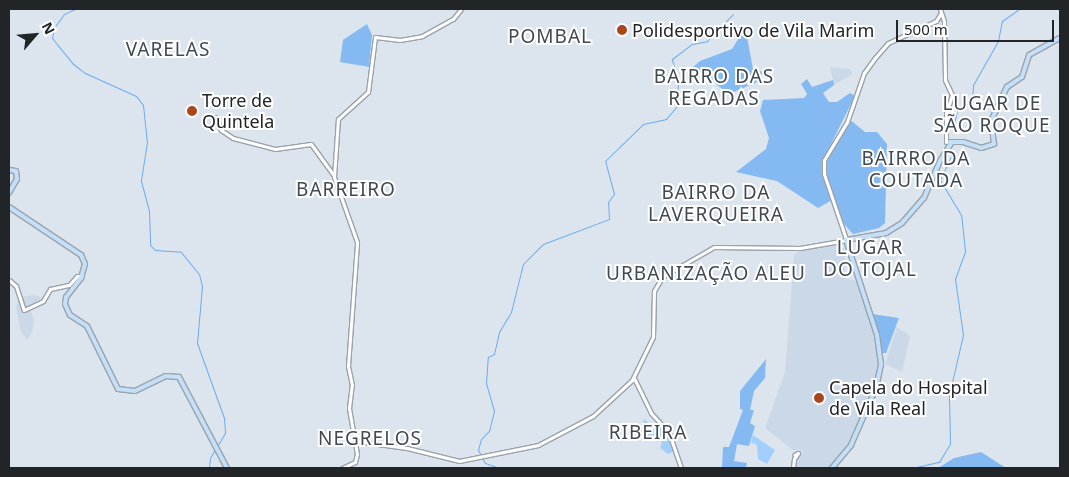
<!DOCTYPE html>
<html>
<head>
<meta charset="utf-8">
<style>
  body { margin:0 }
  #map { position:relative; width:1069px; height:477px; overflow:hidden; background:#dce5ee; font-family:"Noto Sans",sans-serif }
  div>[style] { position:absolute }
  .built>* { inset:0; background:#cbd8e7 }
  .green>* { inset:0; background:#a3cffe }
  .forest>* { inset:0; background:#84baf1 }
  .stream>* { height:1px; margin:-0.5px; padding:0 0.5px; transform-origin:0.5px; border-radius:0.5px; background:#69acf1 }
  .roads { filter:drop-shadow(1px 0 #9aa2ab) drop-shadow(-1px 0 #9aa2ab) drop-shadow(0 1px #9aa2ab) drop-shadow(0 -1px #9aa2ab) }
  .tertiary>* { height:3px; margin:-1.5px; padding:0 1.5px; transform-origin:1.5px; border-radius:1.5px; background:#fff }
  .secondary>* { height:4px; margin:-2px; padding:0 2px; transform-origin:2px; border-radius:2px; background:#c4dff8 }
  .dots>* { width:14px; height:14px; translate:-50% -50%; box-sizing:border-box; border:2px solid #fff; border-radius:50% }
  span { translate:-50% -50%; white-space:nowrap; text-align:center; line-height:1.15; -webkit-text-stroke:4px #fff; paint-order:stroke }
  .poi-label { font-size:18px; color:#222528 }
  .left { translate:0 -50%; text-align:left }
  .neighbourhood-label { font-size:19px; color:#424950; letter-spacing:1px }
  .frame { position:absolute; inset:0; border:10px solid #222528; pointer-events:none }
  .north { position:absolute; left:10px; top:10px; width:50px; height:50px; -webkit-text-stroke:4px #fff; paint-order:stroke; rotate:63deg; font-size:14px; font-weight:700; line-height:20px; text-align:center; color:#222528 }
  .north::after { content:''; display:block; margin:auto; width:18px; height:22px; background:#222528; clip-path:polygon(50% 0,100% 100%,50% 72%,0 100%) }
  .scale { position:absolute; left:896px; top:20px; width:158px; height:22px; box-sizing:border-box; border:2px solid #222528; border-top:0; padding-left:6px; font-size:15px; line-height:18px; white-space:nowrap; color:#222528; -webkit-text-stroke:4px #fff; paint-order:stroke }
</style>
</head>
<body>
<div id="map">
  <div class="built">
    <div style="clip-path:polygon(830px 67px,850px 69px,853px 74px,834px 85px)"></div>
    <div style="clip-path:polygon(837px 242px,837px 248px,845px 248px,845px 273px,841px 277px,856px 281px,877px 336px,879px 365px,875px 387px,844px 452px,829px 468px,795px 468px,796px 458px,804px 451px,793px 450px,765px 428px,785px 372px,794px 255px,801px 250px)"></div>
    <div style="clip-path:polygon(35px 295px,42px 298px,29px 307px,34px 320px,32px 332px,27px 340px,21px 332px,16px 307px,20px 297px)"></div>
    <div style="clip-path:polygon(897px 327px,910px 336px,902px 372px,885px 364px)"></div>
  </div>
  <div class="green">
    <div style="clip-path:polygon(644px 419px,655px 429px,657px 421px,668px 433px,675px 451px,668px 454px,660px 448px,662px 442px,641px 433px)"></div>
    <div style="clip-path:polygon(753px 435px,775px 450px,767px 464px,758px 459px,757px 445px,751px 442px)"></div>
  </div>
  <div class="forest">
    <div style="clip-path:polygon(367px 24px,372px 35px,369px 67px,340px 62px,343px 40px)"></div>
    <div style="clip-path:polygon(742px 33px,747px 37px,753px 69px,763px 72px,757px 82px,729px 94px,693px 67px,700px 61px,732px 49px)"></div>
    <div style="clip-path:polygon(807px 79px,812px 87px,833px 80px,834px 85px,823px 93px,829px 102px,837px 102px,850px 93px,855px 96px,822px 162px,822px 171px,832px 200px,818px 208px,777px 181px,736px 172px,766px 149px,769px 138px,760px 111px,763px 100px,804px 98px,807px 94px,801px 84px)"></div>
    <div style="clip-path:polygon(849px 119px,865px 132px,877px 132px,887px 144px,885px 223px,879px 228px,853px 234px,844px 224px,824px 168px)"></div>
    <div style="clip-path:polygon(872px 314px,899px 318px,886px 353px,883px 353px)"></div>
    <div style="clip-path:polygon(766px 359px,765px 378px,754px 391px,750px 410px,754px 410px,750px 423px,755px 426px,749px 446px,737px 444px,734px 461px,747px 463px,746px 468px,722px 468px,723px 447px,729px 447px,743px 410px,740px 409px,740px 391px)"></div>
    <div style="clip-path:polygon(981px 452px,1006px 468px,938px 468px,954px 458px)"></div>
  </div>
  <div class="stream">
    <div style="left:75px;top:9px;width:12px;rotate:156deg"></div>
    <div style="left:64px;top:14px;width:17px;rotate:126deg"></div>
    <div style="left:54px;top:28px;width:10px;rotate:101deg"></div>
    <div style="left:52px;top:38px;width:32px;rotate:51deg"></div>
    <div style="left:72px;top:63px;width:16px;rotate:38deg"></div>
    <div style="left:85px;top:73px;width:56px;rotate:24.3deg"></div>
    <div style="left:136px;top:96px;width:11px;rotate:52deg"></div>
    <div style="left:143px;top:105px;width:37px;rotate:84deg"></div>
    <div style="left:147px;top:142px;width:39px;rotate:99deg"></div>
    <div style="left:141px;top:181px;width:31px;rotate:75deg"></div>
    <div style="left:149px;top:211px;width:34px;rotate:88deg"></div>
    <div style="left:150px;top:245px;width:7px;rotate:45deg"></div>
    <div style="left:155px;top:250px;width:26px;rotate:4deg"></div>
    <div style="left:181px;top:252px;width:28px;rotate:51deg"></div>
    <div style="left:199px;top:274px;width:12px;rotate:76deg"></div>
    <div style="left:202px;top:286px;width:57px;rotate:95deg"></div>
    <div style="left:197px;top:343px;width:80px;rotate:70.2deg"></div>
    <div style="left:224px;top:418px;width:15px;rotate:86deg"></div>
    <div style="left:225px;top:433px;width:29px;rotate:121deg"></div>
    <div style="left:210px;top:458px;width:10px;rotate:96deg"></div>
    <div style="left:953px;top:128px;width:17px;rotate:-77deg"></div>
    <div style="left:957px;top:111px;width:18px;rotate:-34deg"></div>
    <div style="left:972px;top:101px;width:16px;rotate:-86deg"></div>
    <div style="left:973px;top:85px;width:51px;rotate:-60.4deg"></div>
    <div style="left:998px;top:41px;width:20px;rotate:-79deg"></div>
    <div style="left:1002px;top:21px;width:21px;rotate:-35deg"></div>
    <div style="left:499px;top:468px;width:15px;rotate:-160deg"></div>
    <div style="left:485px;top:463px;width:15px;rotate:-118deg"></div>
    <div style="left:478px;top:450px;width:11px;rotate:-75deg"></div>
    <div style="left:481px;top:439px;width:11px;rotate:-45deg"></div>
    <div style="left:489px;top:431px;width:21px;rotate:-76deg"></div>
    <div style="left:494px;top:411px;width:29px;rotate:-106deg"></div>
    <div style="left:486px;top:383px;width:26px;rotate:-86deg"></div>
    <div style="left:488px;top:357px;width:7px;rotate:-27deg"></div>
    <div style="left:494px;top:354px;width:23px;rotate:-77deg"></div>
    <div style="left:499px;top:332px;width:23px;rotate:-59deg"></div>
    <div style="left:511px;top:312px;width:49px;rotate:-76deg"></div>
    <div style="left:523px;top:264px;width:28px;rotate:-45deg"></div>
    <div style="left:543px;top:244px;width:71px;rotate:-20.7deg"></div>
    <div style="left:609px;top:219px;width:17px;rotate:-93deg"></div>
    <div style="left:608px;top:202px;width:10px;rotate:-53deg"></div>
    <div style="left:614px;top:194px;width:34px;rotate:-105deg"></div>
    <div style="left:605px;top:161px;width:53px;rotate:-44.2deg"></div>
    <div style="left:643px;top:124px;width:24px;rotate:-12deg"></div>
    <div style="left:666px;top:119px;width:17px;rotate:-50deg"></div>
    <div style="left:677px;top:106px;width:24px;rotate:-88deg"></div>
    <div style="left:678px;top:82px;width:24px;rotate:-105deg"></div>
    <div style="left:672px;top:59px;width:25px;rotate:-37deg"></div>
    <div style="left:692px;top:44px;width:15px;rotate:-11deg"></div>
    <div style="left:707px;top:41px;width:37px;rotate:-46deg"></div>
    <div style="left:912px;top:468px;width:28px;rotate:-13deg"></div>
    <div style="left:939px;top:462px;width:21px;rotate:-59deg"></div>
    <div style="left:950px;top:444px;width:49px;rotate:-91.2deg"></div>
    <div style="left:949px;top:395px;width:62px;rotate:-76.9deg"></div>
    <div style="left:963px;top:335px;width:57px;rotate:-98.1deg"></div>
    <div style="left:955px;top:279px;width:30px;rotate:-70deg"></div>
    <div style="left:965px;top:251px;width:36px;rotate:-96deg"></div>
    <div style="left:961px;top:215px;width:41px;rotate:-121deg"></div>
    <div style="left:940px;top:180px;width:31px;rotate:-65deg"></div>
  </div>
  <div class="roads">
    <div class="tertiary">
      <div style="left:940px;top:9px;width:13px;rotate:72deg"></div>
      <div style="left:944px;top:21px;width:59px;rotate:89deg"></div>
      <div style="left:945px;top:80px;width:17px;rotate:65deg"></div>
      <div style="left:952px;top:95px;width:19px;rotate:108deg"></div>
      <div style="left:946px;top:113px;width:29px;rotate:90deg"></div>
      <div style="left:215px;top:117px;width:14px;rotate:65deg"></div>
      <div style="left:221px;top:130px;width:14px;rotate:34deg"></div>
      <div style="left:233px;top:138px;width:43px;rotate:14.7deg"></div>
      <div style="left:275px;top:149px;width:36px;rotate:-8deg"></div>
      <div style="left:311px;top:144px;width:39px;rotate:54deg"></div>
      <div style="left:846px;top:239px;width:69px;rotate:-108.7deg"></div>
      <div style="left:824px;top:174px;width:14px;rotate:-90deg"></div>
      <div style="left:824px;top:160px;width:44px;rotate:-58.8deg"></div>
      <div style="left:847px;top:122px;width:52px;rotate:-70.9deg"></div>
      <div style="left:864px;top:73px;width:17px;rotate:-54deg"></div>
      <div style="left:874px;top:59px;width:21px;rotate:-49deg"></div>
      <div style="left:888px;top:43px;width:53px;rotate:-24.6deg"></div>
      <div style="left:936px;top:21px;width:9px;rotate:-58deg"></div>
      <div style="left:9px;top:280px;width:9px;rotate:41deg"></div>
      <div style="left:16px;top:286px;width:25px;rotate:72deg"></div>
      <div style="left:24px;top:310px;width:21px;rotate:-25deg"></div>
      <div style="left:43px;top:301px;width:14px;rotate:-60deg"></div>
      <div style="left:50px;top:289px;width:19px;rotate:-12deg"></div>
      <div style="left:69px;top:285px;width:12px;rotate:-48deg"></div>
      <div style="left:77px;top:276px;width:5px"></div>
      <div style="left:634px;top:378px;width:39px;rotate:64deg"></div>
      <div style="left:651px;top:413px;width:27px;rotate:48deg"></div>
      <div style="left:669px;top:433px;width:37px;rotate:71deg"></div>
      <div style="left:356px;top:441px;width:51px;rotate:7.8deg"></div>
      <div style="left:407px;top:448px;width:54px;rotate:14deg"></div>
      <div style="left:459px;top:461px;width:81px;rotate:-11.4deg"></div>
      <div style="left:538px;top:445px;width:62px;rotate:-27.8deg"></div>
      <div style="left:593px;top:416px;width:53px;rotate:-42.7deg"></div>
      <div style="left:632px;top:380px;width:48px;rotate:-64deg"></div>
      <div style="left:653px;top:337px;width:46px;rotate:-88.8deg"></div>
      <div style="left:654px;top:291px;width:16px;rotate:-60deg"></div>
      <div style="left:662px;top:277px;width:60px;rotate:-30deg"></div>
      <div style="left:714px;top:247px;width:86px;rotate:0.7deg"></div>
      <div style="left:800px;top:248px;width:47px;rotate:-9.9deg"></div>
      <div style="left:794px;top:459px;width:7px;rotate:-56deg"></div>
      <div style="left:798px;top:453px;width:4px;rotate:153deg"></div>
      <div style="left:342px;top:468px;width:14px;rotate:-25deg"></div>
      <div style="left:355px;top:462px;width:8px;rotate:-76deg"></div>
      <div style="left:357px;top:454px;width:47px;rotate:-99.9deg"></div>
      <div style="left:349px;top:408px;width:23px;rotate:-83deg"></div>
      <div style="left:352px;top:385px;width:19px;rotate:-102deg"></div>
      <div style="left:348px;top:366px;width:124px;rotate:-85.8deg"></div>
      <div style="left:357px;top:242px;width:69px;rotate:-109.5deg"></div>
      <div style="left:334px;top:177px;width:58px;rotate:-86.1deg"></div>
      <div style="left:338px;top:119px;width:40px;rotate:-42deg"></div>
      <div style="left:368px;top:92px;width:55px;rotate:-82.7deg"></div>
      <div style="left:375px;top:37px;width:25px;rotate:7deg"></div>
      <div style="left:400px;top:40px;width:22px;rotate:-10deg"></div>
      <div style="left:422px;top:36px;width:35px;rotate:-29deg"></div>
      <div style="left:453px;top:19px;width:13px;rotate:-51deg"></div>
      <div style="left:793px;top:468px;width:9px;rotate:-84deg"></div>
    </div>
    <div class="secondary">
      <div style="left:950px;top:142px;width:13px"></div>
      <div style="left:963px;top:142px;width:19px;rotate:18deg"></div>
      <div style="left:981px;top:148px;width:14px;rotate:-17deg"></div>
      <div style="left:994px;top:144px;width:23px;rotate:-97deg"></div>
      <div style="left:991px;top:121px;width:38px;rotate:-65deg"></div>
      <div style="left:1007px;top:87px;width:18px;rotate:-34deg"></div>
      <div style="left:1022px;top:77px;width:23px;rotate:-72deg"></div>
      <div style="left:1029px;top:55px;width:35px;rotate:-29deg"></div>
      <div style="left:9px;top:170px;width:7px;rotate:8deg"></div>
      <div style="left:16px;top:171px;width:8px;rotate:83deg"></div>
      <div style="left:17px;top:179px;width:16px;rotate:120deg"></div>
      <div style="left:9px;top:207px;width:87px;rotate:33.7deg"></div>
      <div style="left:81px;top:255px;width:10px;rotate:66deg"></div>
      <div style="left:85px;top:264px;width:15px;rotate:106deg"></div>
      <div style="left:81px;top:278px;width:24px;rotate:128deg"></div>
      <div style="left:66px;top:297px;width:7px;rotate:98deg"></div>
      <div style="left:65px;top:304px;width:12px;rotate:66deg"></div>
      <div style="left:70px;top:315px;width:20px;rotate:33deg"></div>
      <div style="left:87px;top:326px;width:70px;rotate:63.8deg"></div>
      <div style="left:118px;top:389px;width:17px;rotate:7deg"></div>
      <div style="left:135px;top:391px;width:34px;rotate:-26deg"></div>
      <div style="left:166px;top:376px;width:13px;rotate:4deg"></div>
      <div style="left:179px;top:377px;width:103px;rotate:62.2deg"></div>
      <div style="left:832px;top:468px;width:30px;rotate:-50deg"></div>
      <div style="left:851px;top:445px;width:62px;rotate:-66.3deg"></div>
      <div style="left:876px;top:388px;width:25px;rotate:-78deg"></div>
      <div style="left:881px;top:364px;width:29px;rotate:-98deg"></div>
      <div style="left:877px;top:335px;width:100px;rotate:-108.1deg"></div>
      <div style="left:846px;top:240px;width:41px;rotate:-9.9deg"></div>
      <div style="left:886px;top:233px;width:19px;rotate:-32deg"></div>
      <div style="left:902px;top:223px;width:33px;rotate:-49deg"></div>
      <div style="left:924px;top:198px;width:40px;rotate:-66.6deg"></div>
      <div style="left:940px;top:161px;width:22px;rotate:-58deg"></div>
    </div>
  </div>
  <div class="dots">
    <div style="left:622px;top:30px;background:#ab451d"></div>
    <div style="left:192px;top:111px;background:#ab451d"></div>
    <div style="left:819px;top:398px;background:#ab451d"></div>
  </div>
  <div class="poi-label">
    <span class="left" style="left:632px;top:30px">Polidesportivo de Vila Marim</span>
    <span class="left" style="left:202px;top:111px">Torre de<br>Quintela</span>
    <span class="left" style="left:829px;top:398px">Capela do Hospital<br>de Vila Real</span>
  </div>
  <div class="neighbourhood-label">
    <span style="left:550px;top:37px">POMBAL</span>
    <span style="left:168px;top:50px">VARELAS</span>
    <span style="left:714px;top:88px">BAIRRO DAS<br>REGADAS</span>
    <span style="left:992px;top:115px">LUGAR DE<br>SÃO ROQUE</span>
    <span style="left:916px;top:170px">BAIRRO DA<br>COUTADA</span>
    <span style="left:346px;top:190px">BARREIRO</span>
    <span style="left:716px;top:204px">BAIRRO DA<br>LAVERQUEIRA</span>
    <span style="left:870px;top:259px">LUGAR<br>DO TOJAL</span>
    <span style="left:706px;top:274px">URBANIZAÇÃO ALEU</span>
    <span style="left:648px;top:433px">RIBEIRA</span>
    <span style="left:370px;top:439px">NEGRELOS</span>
  </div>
  <div class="frame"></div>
  <div class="north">N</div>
  <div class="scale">500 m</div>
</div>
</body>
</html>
